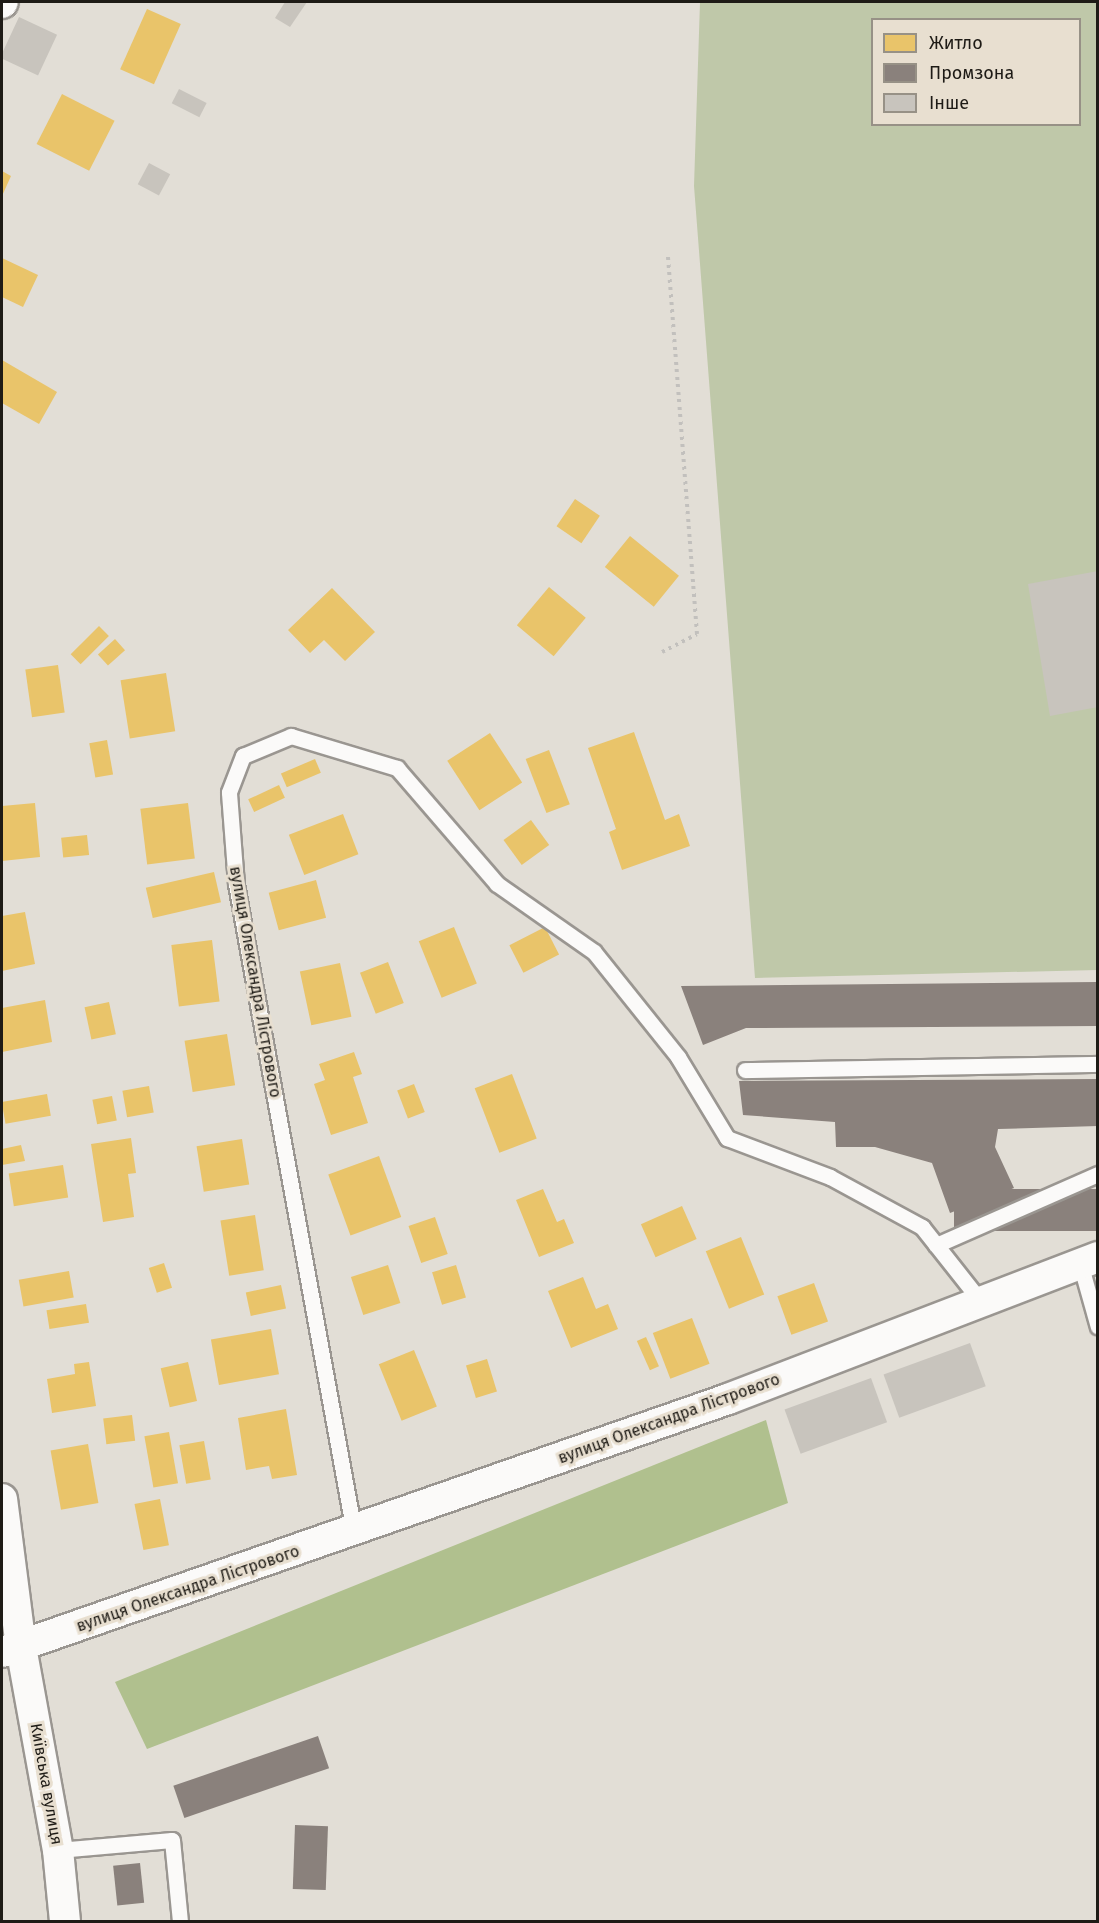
<!DOCTYPE html>
<html>
<head>
<meta charset="utf-8">
<style>
  body { margin:0 }
  #map { position:relative; width:1099px; height:1923px; overflow:hidden; background:#e2ded6; font-family:"Fira Sans",sans-serif }
  div>[style] { position:absolute }
  .green>* { inset:0; background:#bfc8a9 }
  .forest>* { inset:0; background:#b0c08e }
  .homes>* { inset:0; background:#e9c46a; transform-origin:0 0 }
  .industry>* { inset:0; background:#8a817c; transform-origin:0 0 }
  .building>* { inset:0; background:#c8c4bd; transform-origin:0 0 }
  .path>* { height:4px; margin-top:-2px; transform-origin:0; background:repeating-linear-gradient(90deg,#c2c0bd 0 3px,transparent 0 7.5px) }
  .roads { filter:drop-shadow(2px 0 #9a9691) drop-shadow(-2px 0 #9a9691) drop-shadow(0 2px #9a9691) drop-shadow(0 -2px #9a9691) }
  .lane>* { height:15px; margin:-7.5px; padding:0 7.5px; transform-origin:7.5px; border-radius:7.5px; background:#fbfaf9 }
  .street>* { height:30px; margin:-15px; padding:0 15px; transform-origin:15px; border-radius:15px; background:#fbfaf9 }
  span { translate:-50% -50%; white-space:nowrap; text-align:center; line-height:1.15; -webkit-text-stroke:6px #e8dfd0; paint-order:stroke }
  .street-label { font-size:16px; color:#1e1b16 }
  .frame { position:absolute; inset:0; border:3px solid #1e1b16; pointer-events:none }
  .legend { position:absolute; left:871px; top:18px; width:210px; height:108px; box-sizing:border-box; background:#e8dfd0; border:2px solid #979186; margin:0; padding:8px 10px; list-style:none; font-size:18px; color:#1e1b16 }
  .legend li { display:flex; align-items:center; gap:12px; height:30px }
  .legend b { width:30px; border:2px solid #979186 }
</style>
</head>
<body>
<div id="map">
  <div class="green">
    <div style="clip-path:polygon(evenodd,700px 2px,1097px 2px,1097px 970px,755px 978px,694px 186px,700px 2px,872px 20px,1080px 20px,1080px 124px,872px 124px,872px 20px)"></div>
  </div>
  <div class="forest">
    <div style="clip-path:polygon(766px 1420px,788px 1503px,147px 1749px,115px 1682px)"></div>
  </div>
  <div class="homes">
    <div style="left:147px;top:9px;width:37px;height:66px;rotate:24deg"></div>
    <div style="left:62px;top:94px;width:59px;height:56px;rotate:27deg"></div>
    <div style="clip-path:polygon(2px 171px,11px 176px,2px 196px)"></div>
    <div style="clip-path:polygon(2px 258px,38px 275px,23px 307px,2px 297px)"></div>
    <div style="clip-path:polygon(2px 360px,57px 392px,39px 424px,2px 403px)"></div>
    <div style="left:575px;top:499px;width:30px;height:33px;rotate:34deg"></div>
    <div style="left:630px;top:536px;width:63px;height:40px;rotate:39deg"></div>
    <div style="left:549px;top:587px;width:48px;height:50px;rotate:40deg"></div>
    <div style="clip-path:polygon(332px 588px,375px 632px,345px 661px,324px 640px,310px 653px,288px 630px)"></div>
    <div style="left:99px;top:626px;width:14px;height:40px;rotate:45deg"></div>
    <div style="left:115px;top:639px;width:15px;height:23px;rotate:48deg"></div>
    <div style="left:58px;top:665px;width:48px;height:33px;rotate:82deg"></div>
    <div style="left:166px;top:673px;width:59px;height:46px;rotate:81deg"></div>
    <div style="clip-path:polygon(634px 732px,665px 820px,679px 814px,690px 846px,622px 870px,609px 832px,616px 829px,588px 748px)"></div>
    <div style="left:490px;top:733px;width:59px;height:51px;rotate:57deg"></div>
    <div style="left:107px;top:740px;width:35px;height:18px;rotate:80deg"></div>
    <div style="left:549px;top:750px;width:58px;height:25px;rotate:69deg"></div>
    <div style="left:315px;top:759px;width:15px;height:37px;rotate:67deg"></div>
    <div style="left:279px;top:785px;width:14px;height:34px;rotate:65deg"></div>
    <div style="clip-path:polygon(35px 803px,40px 857px,2px 861px,2px 806px)"></div>
    <div style="left:188px;top:803px;width:56px;height:48px;rotate:83deg"></div>
    <div style="left:343px;top:814px;width:43px;height:58px;rotate:69deg"></div>
    <div style="left:531px;top:820px;width:31px;height:34px;rotate:54deg"></div>
    <div style="left:87px;top:835px;width:20px;height:26px;rotate:84deg"></div>
    <div style="left:214px;top:872px;width:31px;height:70px;rotate:77deg"></div>
    <div style="left:316px;top:880px;width:39px;height:49px;rotate:75deg"></div>
    <div style="clip-path:polygon(25px 912px,35px 964px,2px 971px,2px 916px)"></div>
    <div style="left:454px;top:927px;width:61px;height:38px;rotate:68deg"></div>
    <div style="left:545px;top:927px;width:31px;height:40px;rotate:63deg"></div>
    <div style="left:212px;top:940px;width:62px;height:41px;rotate:83deg"></div>
    <div style="left:388px;top:962px;width:44px;height:30px;rotate:69deg"></div>
    <div style="left:340px;top:963px;width:55px;height:41px;rotate:78deg"></div>
    <div style="clip-path:polygon(45px 1000px,52px 1042px,2px 1052px,2px 1008px)"></div>
    <div style="left:109px;top:1002px;width:33px;height:25px;rotate:78deg"></div>
    <div style="left:227px;top:1034px;width:52px;height:43px;rotate:81deg"></div>
    <div style="clip-path:polygon(354px 1052px,362px 1074px,353px 1077px,368px 1123px,331px 1135px,314px 1084px,325px 1080px,319px 1064px)"></div>
    <div style="left:512px;top:1074px;width:69px;height:40px;rotate:69deg"></div>
    <div style="left:414px;top:1084px;width:30px;height:18px;rotate:69deg"></div>
    <div style="left:149px;top:1086px;width:27px;height:27px;rotate:80deg"></div>
    <div style="left:47px;top:1094px;width:22px;height:46px;rotate:80deg"></div>
    <div style="left:112px;top:1096px;width:25px;height:20px;rotate:79deg"></div>
    <div style="clip-path:polygon(131px 1138px,136px 1173px,128px 1174px,134px 1217px,103px 1222px,91px 1144px)"></div>
    <div style="left:242px;top:1139px;width:46px;height:46px;rotate:81deg"></div>
    <div style="clip-path:polygon(21px 1145px,25px 1161px,2px 1165px,2px 1149px)"></div>
    <div style="left:379px;top:1156px;width:65px;height:54px;rotate:70deg"></div>
    <div style="left:63px;top:1165px;width:33px;height:55px;rotate:81deg"></div>
    <div style="clip-path:polygon(543px 1189px,557px 1222px,564px 1219px,574px 1243px,539px 1257px,516px 1200px)"></div>
    <div style="left:682px;top:1206px;width:36px;height:45px;rotate:66deg"></div>
    <div style="left:255px;top:1215px;width:56px;height:35px;rotate:81deg"></div>
    <div style="left:435px;top:1217px;width:39px;height:28px;rotate:71deg"></div>
    <div style="left:741px;top:1237px;width:62px;height:38px;rotate:68deg"></div>
    <div style="left:164px;top:1263px;width:26px;height:16px;rotate:72deg"></div>
    <div style="left:388px;top:1265px;width:40px;height:39px;rotate:72deg"></div>
    <div style="left:456px;top:1265px;width:34px;height:25px;rotate:73deg"></div>
    <div style="left:69px;top:1271px;width:27px;height:51px;rotate:80deg"></div>
    <div style="clip-path:polygon(583px 1277px,596px 1309px,608px 1304px,618px 1329px,571px 1348px,548px 1291px)"></div>
    <div style="left:814px;top:1283px;width:41px;height:39px;rotate:70deg"></div>
    <div style="left:281px;top:1285px;width:24px;height:36px;rotate:78deg"></div>
    <div style="left:86px;top:1304px;width:19px;height:40px;rotate:81deg"></div>
    <div style="left:692px;top:1318px;width:49px;height:42px;rotate:69deg"></div>
    <div style="left:271px;top:1329px;width:46px;height:61px;rotate:80deg"></div>
    <div style="left:646px;top:1337px;width:32px;height:10px;rotate:66deg"></div>
    <div style="left:414px;top:1350px;width:61px;height:38px;rotate:68deg"></div>
    <div style="left:487px;top:1359px;width:34px;height:22px;rotate:73deg"></div>
    <div style="clip-path:polygon(89px 1362px,96px 1406px,52px 1413px,47px 1379px,75px 1374px,74px 1364px)"></div>
    <div style="left:188px;top:1362px;width:40px;height:28px;rotate:77deg"></div>
    <div style="clip-path:polygon(286px 1409px,297px 1475px,272px 1479px,269px 1466px,246px 1470px,238px 1418px)"></div>
    <div style="left:132px;top:1415px;width:26px;height:29px;rotate:83deg"></div>
    <div style="left:169px;top:1432px;width:52px;height:25px;rotate:80deg"></div>
    <div style="left:204px;top:1441px;width:39px;height:25px;rotate:80deg"></div>
    <div style="left:88px;top:1444px;width:60px;height:38px;rotate:80deg"></div>
    <div style="left:160px;top:1499px;width:47px;height:26px;rotate:79deg"></div>
  </div>
  <div class="industry">
    <div style="clip-path:polygon(1098px 982px,1098px 1026px,746px 1028px,703px 1045px,681px 986px)"></div>
    <div style="clip-path:polygon(1098px 1079px,1098px 1126px,998px 1129px,995px 1147px,1014px 1188px,950px 1213px,932px 1163px,875px 1147px,836px 1147px,835px 1122px,743px 1115px,739px 1081px)"></div>
    <div style="left:1098px;top:1189px;width:42px;height:144px;rotate:90deg"></div>
    <div style="left:318px;top:1736px;width:34px;height:153px;rotate:71deg"></div>
    <div style="left:295px;top:1825px;width:33px;height:64px;rotate:2deg"></div>
    <div style="left:140px;top:1863px;width:40px;height:27px;rotate:84deg"></div>
  </div>
  <div class="building">
    <div style="clip-path:polygon(285px 2px,307px 2px,290px 27px,275px 18px)"></div>
    <div style="left:19px;top:17px;width:42px;height:45px;rotate:25deg"></div>
    <div style="left:179px;top:89px;width:31px;height:16px;rotate:27deg"></div>
    <div style="left:149px;top:163px;width:24px;height:24px;rotate:28deg"></div>
    <div style="clip-path:polygon(1098px 571px,1098px 707px,1050px 716px,1028px 584px)"></div>
    <div style="left:970px;top:1343px;width:46px;height:92px;rotate:70deg"></div>
    <div style="left:871px;top:1378px;width:47px;height:92px;rotate:70deg"></div>
  </div>
  <div class="path">
    <div style="left:662px;top:652px;width:39px;rotate:-27deg"></div>
    <div style="left:697px;top:634px;width:379px;rotate:-94.4deg"></div>
  </div>
  <div class="roads">
    <div class="lane">
      <div style="left:745px;top:1070px;width:353px;rotate:-1deg"></div>
      <div style="left:936px;top:1245px;width:177px;rotate:-23.7deg"></div>
      <div style="left:1080px;top:1263px;width:66px;rotate:74.3deg"></div>
      <div style="left:354px;top:1532px;width:659px;rotate:-100.32deg"></div>
      <div style="left:236px;top:884px;width:92px;rotate:-94.4deg"></div>
      <div style="left:229px;top:792px;width:39px;rotate:-69deg"></div>
      <div style="left:243px;top:756px;width:52px;rotate:-22.6deg"></div>
      <div style="left:291px;top:736px;width:111px;rotate:16.8deg"></div>
      <div style="left:397px;top:768px;width:153px;rotate:49.2deg"></div>
      <div style="left:497px;top:884px;width:118px;rotate:35deg"></div>
      <div style="left:594px;top:952px;width:134px;rotate:51.3deg"></div>
      <div style="left:678px;top:1057px;width:95px;rotate:58.8deg"></div>
      <div style="left:727px;top:1138px;width:110px;rotate:20.7deg"></div>
      <div style="left:830px;top:1177px;width:105px;rotate:28.5deg"></div>
      <div style="left:922px;top:1227px;width:97px;rotate:51.7deg"></div>
      <div style="left:58px;top:1850px;width:114px;rotate:-5deg"></div>
      <div style="left:172px;top:1840px;width:82px;rotate:84.4deg"></div>
    </div>
    <div class="street">
      <div style="left:2px;top:3px;width:1px;rotate:-45deg"></div>
      <div style="left:2px;top:1499px;width:149px;rotate:82.7deg"></div>
      <div style="left:21px;top:1647px;width:206px;rotate:79.7deg"></div>
      <div style="left:58px;top:1850px;width:72px;rotate:84.4deg"></div>
      <div style="left:2px;top:1652px;width:769px;rotate:-19.21deg"></div>
      <div style="left:728px;top:1399px;width:396px;rotate:-21deg"></div>
    </div>
  </div>
  <div class="street-label">
    <span style="left:255px;top:982px;rotate:80deg">вулиця Олександра Лістрового</span>
    <span style="left:669px;top:1419px;rotate:-20deg">вулиця Олександра Лістрового</span>
    <span style="left:188px;top:1589px;rotate:-19deg">вулиця Олександра Лістрового</span>
    <span style="left:46px;top:1784px;rotate:80deg">Київська вулиця</span>
  </div>
  <div class="frame"></div>
  <ul class="legend">
  <li><b style="height:16px;background:#e9c46a"></b>Житло</li>
  <li><b style="height:16px;background:#8a817c"></b>Промзона</li>
  <li><b style="height:16px;background:#c8c4bd"></b>Інше</li>
  </ul>
</div>
</body>
</html>
